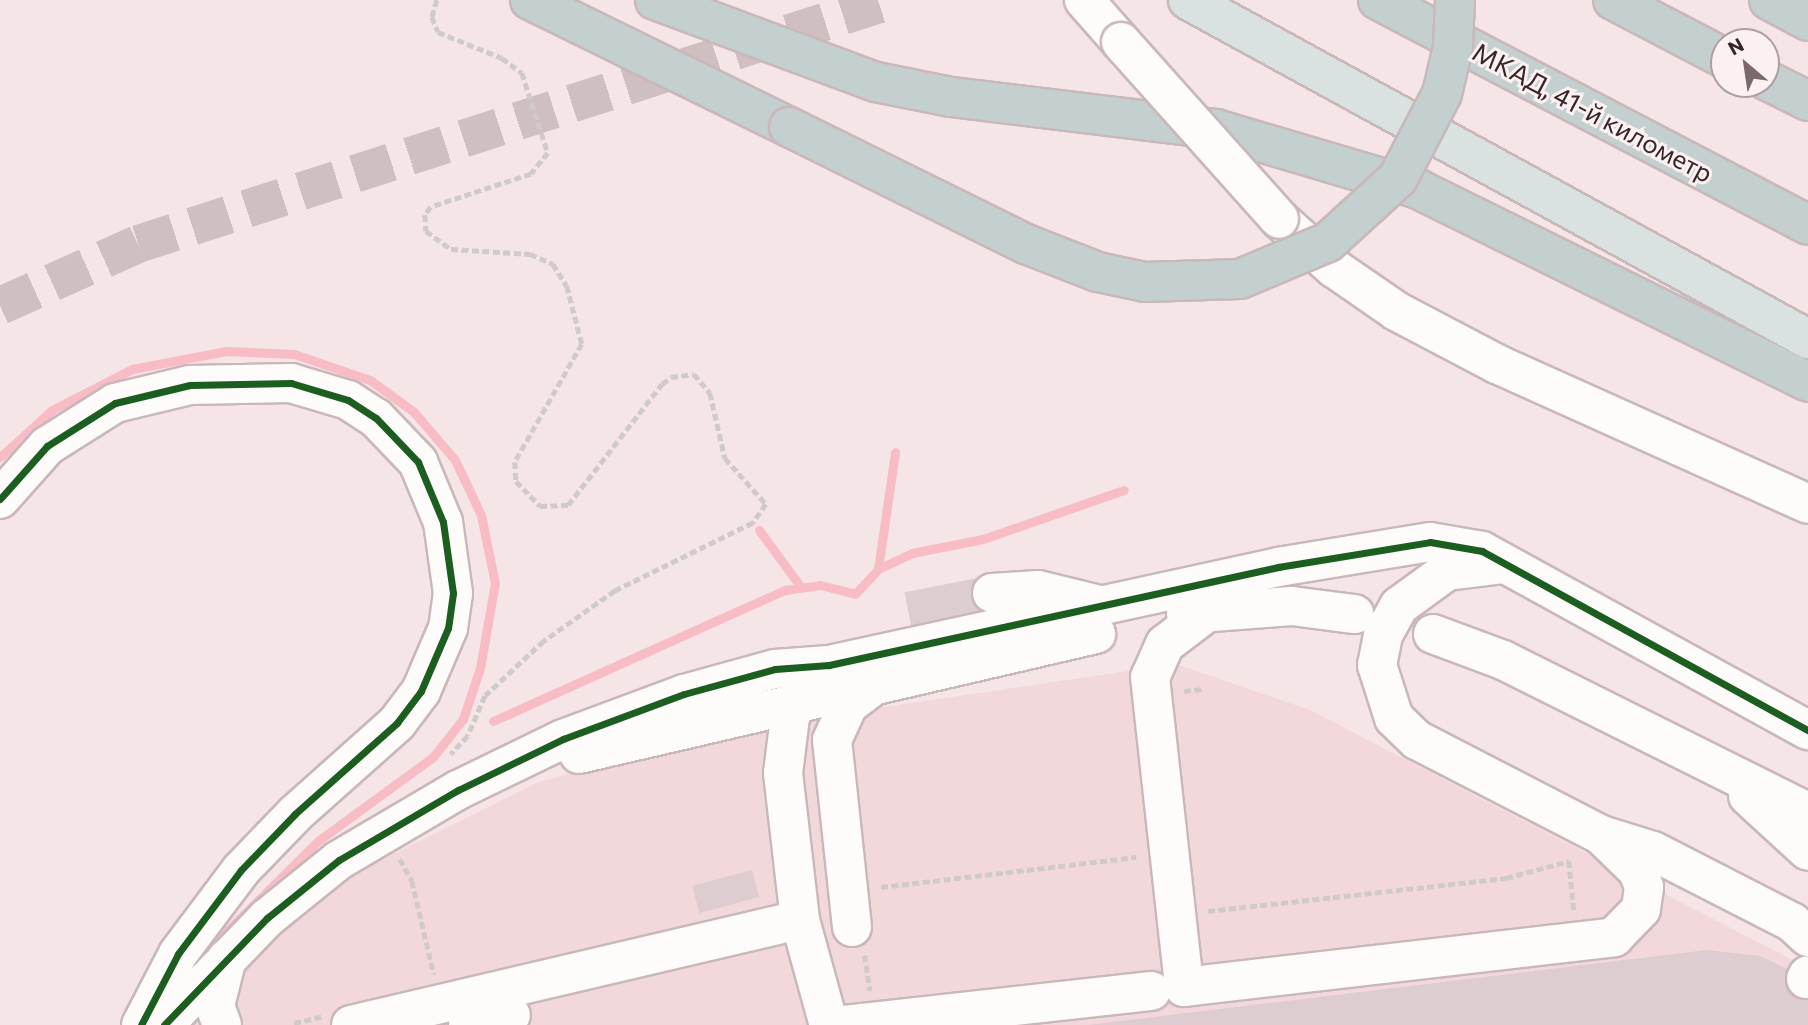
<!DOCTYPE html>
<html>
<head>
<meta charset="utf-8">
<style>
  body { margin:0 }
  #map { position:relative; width:1808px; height:1025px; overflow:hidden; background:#f6e5e7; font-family:Commissioner,sans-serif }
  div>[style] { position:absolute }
  .built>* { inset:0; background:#f3d8db }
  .stream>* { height:9px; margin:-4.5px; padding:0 4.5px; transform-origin:4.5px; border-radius:4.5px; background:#f8bcc5 }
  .building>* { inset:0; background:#ddccd0; transform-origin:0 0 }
  .highway-tunnel>* { height:38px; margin-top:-19px; transform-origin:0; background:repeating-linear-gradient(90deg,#d0bfc1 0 38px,transparent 0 57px) }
  .path>* { height:4.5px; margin-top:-2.25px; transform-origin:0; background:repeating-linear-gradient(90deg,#d0caca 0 7px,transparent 0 10.5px) }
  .roads { filter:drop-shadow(2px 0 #c9b8ba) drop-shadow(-2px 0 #c9b8ba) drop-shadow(0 2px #c9b8ba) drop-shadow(0 -2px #c9b8ba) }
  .minor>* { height:38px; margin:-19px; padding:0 19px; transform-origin:19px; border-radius:19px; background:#fefbfb }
  .major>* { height:38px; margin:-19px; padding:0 19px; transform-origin:19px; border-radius:19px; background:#dae2e1 }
  .highway>* { height:38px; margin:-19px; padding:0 19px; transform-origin:19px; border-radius:19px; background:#c3d0cf }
  .bridges { filter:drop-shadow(2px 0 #c9b8ba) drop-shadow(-2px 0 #c9b8ba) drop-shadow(0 2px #c9b8ba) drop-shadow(0 -2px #c9b8ba) }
  .minor-bridge>* { height:38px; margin:-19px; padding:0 19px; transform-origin:19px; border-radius:19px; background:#fefbfb }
  .highway-bridge>* { height:38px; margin:-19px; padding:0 19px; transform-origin:19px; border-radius:19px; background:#c3d0cf }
  .cycleway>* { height:7px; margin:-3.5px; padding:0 3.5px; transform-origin:3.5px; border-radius:3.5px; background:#1b5e20 }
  span { translate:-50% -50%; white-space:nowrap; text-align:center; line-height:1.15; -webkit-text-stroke:6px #fcf1f2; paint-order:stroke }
  .street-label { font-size:26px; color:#372527 }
  .north { position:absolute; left:1710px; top:28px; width:70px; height:70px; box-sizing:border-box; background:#fcf1f2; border:2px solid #ad9fa1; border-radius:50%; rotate:331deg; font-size:19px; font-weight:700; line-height:28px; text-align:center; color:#372527 }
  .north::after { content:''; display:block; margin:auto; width:24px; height:32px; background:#7a686a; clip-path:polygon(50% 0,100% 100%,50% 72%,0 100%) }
</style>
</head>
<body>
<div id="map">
  <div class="built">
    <div style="clip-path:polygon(1176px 664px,1310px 710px,1808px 968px,1808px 1025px,193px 1025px,214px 992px,341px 880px,539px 782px,735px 729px)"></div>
  </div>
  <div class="stream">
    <div style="left:0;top:457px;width:70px;rotate:-42.1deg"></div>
    <div style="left:52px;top:410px;width:90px;rotate:-27.1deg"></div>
    <div style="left:132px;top:369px;width:96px;rotate:-10.8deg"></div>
    <div style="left:226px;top:351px;width:68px;rotate:2.5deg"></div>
    <div style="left:294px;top:354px;width:80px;rotate:18.9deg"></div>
    <div style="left:370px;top:380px;width:54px;rotate:36deg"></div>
    <div style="left:414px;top:412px;width:63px;rotate:49.5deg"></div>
    <div style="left:455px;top:460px;width:61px;rotate:64.7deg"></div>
    <div style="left:481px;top:515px;width:69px;rotate:78.4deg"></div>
    <div style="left:495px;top:583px;width:86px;rotate:100deg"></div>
    <div style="left:480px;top:668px;width:54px;rotate:108.4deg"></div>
    <div style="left:463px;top:719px;width:48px;rotate:128.3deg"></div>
    <div style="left:433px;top:757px;width:141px;rotate:143.9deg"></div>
    <div style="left:319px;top:840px;width:159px;rotate:135.3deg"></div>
    <div style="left:759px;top:530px;width:69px;rotate:53.8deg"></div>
    <div style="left:878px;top:569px;width:118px;rotate:-81.7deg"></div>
    <div style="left:493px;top:721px;width:320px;rotate:-24.2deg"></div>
    <div style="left:785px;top:590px;width:35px;rotate:-8deg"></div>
    <div style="left:820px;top:585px;width:36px;rotate:14deg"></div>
    <div style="left:855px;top:594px;width:34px;rotate:-47deg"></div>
    <div style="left:878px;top:569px;width:38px;rotate:-25deg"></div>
    <div style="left:912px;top:553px;width:72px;rotate:-11.2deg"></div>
    <div style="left:983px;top:539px;width:149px;rotate:-19.2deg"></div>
  </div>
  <div class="building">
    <div style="left:988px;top:576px;width:37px;height:85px;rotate:79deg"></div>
    <div style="left:752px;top:870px;width:28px;height:62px;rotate:75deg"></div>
    <div style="clip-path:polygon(1707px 950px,1760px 956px,1808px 979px,1808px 1025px,1088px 1025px)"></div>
  </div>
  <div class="highway-tunnel">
    <div style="left:0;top:306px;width:151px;rotate:-24.2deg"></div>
    <div style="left:138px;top:244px;width:792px;rotate:-17.93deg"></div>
  </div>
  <div class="path">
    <div style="left:437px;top:0;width:18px;rotate:106deg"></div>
    <div style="left:432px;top:17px;width:16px;rotate:68deg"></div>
    <div style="left:438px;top:32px;width:69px;rotate:22.1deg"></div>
    <div style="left:502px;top:58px;width:25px;rotate:37deg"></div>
    <div style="left:522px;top:73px;width:84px;rotate:72deg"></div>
    <div style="left:548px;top:153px;width:27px;rotate:129deg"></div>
    <div style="left:531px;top:174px;width:105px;rotate:161.7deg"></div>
    <div style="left:431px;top:207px;width:10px;rotate:127deg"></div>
    <div style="left:425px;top:215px;width:16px;rotate:86deg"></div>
    <div style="left:426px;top:231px;width:31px;rotate:36deg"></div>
    <div style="left:451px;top:249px;width:79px;rotate:3.6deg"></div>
    <div style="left:530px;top:254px;width:25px;rotate:23deg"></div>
    <div style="left:553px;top:264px;width:26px;rotate:58deg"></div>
    <div style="left:567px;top:286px;width:60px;rotate:75.5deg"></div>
    <div style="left:582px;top:344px;width:136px;rotate:119.6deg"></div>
    <div style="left:515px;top:462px;width:19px;rotate:87deg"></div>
    <div style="left:516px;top:481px;width:35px;rotate:46deg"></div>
    <div style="left:540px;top:506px;width:28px;rotate:-2deg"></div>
    <div style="left:568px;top:505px;width:153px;rotate:-52.2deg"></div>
    <div style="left:662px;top:384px;width:11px;rotate:-38deg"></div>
    <div style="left:671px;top:377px;width:23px;rotate:-7deg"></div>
    <div style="left:694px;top:374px;width:25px;rotate:50deg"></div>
    <div style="left:710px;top:393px;width:67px;rotate:77deg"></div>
    <div style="left:725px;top:458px;width:62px;rotate:48.3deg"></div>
    <div style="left:766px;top:504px;width:23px;rotate:124deg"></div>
    <div style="left:753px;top:523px;width:154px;rotate:153.8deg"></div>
    <div style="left:615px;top:591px;width:87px;rotate:144.8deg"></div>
    <div style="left:544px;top:641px;width:81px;rotate:137deg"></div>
    <div style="left:485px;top:696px;width:43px;rotate:113deg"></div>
    <div style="left:468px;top:736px;width:25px;rotate:133deg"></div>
    <div style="left:1184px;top:691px;width:20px;rotate:-6deg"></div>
    <div style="left:400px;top:859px;width:25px;rotate:61deg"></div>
    <div style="left:412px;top:881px;width:96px;rotate:76.7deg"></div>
    <div style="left:881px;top:887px;width:257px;rotate:-6.7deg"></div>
    <div style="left:1208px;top:911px;width:300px;rotate:-6.3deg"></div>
    <div style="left:1506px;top:878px;width:65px;rotate:-15.1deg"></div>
    <div style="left:1569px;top:861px;width:50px;rotate:84.3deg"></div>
    <div style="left:865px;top:955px;width:36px;rotate:82deg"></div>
    <div style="left:294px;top:1023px;width:28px;rotate:-13deg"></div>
  </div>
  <div class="roads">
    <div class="minor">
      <div style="left:1084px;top:0;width:56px;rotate:48.6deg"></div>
      <div style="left:1279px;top:219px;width:74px;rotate:41.7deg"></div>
      <div style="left:1334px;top:268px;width:75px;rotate:34.7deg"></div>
      <div style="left:1396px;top:311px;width:114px;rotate:27.7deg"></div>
      <div style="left:1497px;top:364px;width:341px;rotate:24.2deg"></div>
      <div style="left:0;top:499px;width:71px;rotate:-48.4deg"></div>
      <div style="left:47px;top:446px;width:80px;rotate:-32.3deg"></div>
      <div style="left:115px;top:403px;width:77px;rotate:-13.5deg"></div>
      <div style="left:190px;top:385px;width:101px;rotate:-1.1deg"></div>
      <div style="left:291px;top:383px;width:59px;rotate:16.6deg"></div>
      <div style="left:348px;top:400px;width:33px;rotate:33deg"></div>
      <div style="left:376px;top:418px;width:61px;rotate:46.3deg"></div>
      <div style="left:418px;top:462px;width:65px;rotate:67.4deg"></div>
      <div style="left:443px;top:522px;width:72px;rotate:82deg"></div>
      <div style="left:453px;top:593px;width:35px;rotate:98deg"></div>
      <div style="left:448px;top:628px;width:69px;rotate:113.2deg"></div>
      <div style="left:421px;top:691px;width:40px;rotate:127deg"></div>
      <div style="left:397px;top:723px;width:137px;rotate:138.3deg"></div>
      <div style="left:295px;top:814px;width:78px;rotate:134deg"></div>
      <div style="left:241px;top:870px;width:105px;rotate:126.9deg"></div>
      <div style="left:178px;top:954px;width:80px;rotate:117.5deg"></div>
      <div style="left:1504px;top:564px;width:57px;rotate:173deg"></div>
      <div style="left:1447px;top:571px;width:59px;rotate:143.9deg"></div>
      <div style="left:1399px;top:606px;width:33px;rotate:119deg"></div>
      <div style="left:1383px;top:635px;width:31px;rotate:101deg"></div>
      <div style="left:1377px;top:665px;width:56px;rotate:72.2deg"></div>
      <div style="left:1394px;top:718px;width:32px;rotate:44deg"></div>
      <div style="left:1417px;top:740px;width:207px;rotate:27.3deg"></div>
      <div style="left:1601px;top:835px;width:54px;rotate:17.1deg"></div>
      <div style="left:1653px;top:851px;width:156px;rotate:27.1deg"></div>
      <div style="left:1792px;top:922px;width:22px;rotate:43deg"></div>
      <div style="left:992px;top:593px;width:46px;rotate:-3.7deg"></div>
      <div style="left:1038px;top:590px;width:59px;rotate:13.8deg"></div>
      <div style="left:1210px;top:610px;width:56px;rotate:142.9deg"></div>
      <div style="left:1165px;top:644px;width:36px;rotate:114deg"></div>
      <div style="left:1150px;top:677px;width:312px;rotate:83.7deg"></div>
      <div style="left:1184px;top:987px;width:433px;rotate:-6.6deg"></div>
      <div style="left:1614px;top:937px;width:39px;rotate:-46deg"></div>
      <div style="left:1641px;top:909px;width:22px;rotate:-82deg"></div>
      <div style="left:1644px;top:887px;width:17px;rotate:-111deg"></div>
      <div style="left:1638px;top:871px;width:52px;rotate:-135.8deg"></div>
      <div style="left:1186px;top:614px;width:106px;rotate:-4.3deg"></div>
      <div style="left:1292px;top:606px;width:63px;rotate:7.4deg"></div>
      <div style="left:1433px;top:634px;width:75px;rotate:20.4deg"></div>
      <div style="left:1503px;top:660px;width:341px;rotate:26.5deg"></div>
      <div style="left:806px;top:684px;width:37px;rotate:116deg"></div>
      <div style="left:790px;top:717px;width:56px;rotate:97.1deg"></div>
      <div style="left:783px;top:773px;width:148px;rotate:83.4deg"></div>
      <div style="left:800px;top:920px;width:109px;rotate:74.6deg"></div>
      <div style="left:579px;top:754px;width:531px;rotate:-13.07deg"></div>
      <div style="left:1748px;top:796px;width:81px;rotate:42.5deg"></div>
      <div style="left:852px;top:927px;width:188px;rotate:-96.1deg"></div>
      <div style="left:832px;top:740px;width:38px;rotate:-65deg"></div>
      <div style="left:848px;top:705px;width:34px;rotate:-37deg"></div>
      <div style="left:1806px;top:979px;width:4px;rotate:-63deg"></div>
      <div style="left:164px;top:1025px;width:149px;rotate:-46.1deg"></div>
      <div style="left:267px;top:918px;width:92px;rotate:-38.9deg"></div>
      <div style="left:339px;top:860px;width:138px;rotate:-30.5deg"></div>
      <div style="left:458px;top:790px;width:117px;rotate:-25.9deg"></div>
      <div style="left:563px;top:739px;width:129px;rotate:-20.4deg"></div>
      <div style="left:684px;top:694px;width:94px;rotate:-15.4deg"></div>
      <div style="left:775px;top:669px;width:54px;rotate:-4.2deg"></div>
      <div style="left:829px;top:665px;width:460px;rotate:-12.3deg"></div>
      <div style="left:1278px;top:567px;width:154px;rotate:-9.3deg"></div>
      <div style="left:1430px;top:542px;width:53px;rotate:9.8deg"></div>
      <div style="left:1482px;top:551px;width:372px;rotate:28.8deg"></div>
      <div style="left:222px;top:1025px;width:20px;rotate:-110deg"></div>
      <div style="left:215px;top:1006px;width:49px;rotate:-76deg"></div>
      <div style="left:351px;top:1025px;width:461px;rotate:-13.2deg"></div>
      <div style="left:468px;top:1025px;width:44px;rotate:-13.1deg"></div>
      <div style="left:843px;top:1025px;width:310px;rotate:-6.3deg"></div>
    </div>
    <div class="major">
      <div style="left:1188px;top:0;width:707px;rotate:28.67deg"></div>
    </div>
    <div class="highway">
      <div style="left:530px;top:0;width:288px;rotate:26.1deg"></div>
      <div style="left:655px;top:0;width:236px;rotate:20.4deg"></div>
      <div style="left:876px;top:82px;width:76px;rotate:11.3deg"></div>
      <div style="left:951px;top:97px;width:267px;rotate:6.9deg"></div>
      <div style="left:1216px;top:129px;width:211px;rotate:16.5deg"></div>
      <div style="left:1418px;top:189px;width:435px;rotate:26.3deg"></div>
      <div style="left:1378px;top:0;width:485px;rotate:27.6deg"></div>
      <div style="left:1613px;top:0;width:125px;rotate:27.6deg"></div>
      <div style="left:1769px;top:0;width:44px;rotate:28.3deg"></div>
      <div style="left:1766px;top:80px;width:47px;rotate:26.6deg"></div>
    </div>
  </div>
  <div class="bridges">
    <div class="minor-bridge">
      <div style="left:1121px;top:42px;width:237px;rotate:48.2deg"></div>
    </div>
    <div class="highway-bridge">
      <div style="left:789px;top:127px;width:264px;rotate:26.3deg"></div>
      <div style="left:1026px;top:244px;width:77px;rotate:21.3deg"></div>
      <div style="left:1098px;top:272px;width:48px;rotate:12deg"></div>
      <div style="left:1145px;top:282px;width:95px;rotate:-1.8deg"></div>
      <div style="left:1240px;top:279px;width:95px;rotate:-22.8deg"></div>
      <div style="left:1328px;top:242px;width:95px;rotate:-42.4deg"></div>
      <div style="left:1398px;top:178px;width:95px;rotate:-62.4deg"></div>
      <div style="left:1442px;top:94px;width:48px;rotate:-76.8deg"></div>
      <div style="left:1453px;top:47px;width:47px;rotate:-87.6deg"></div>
    </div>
  </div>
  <div class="cycleway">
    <div style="left:0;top:499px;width:71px;rotate:-48.4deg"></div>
    <div style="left:47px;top:446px;width:80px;rotate:-32.3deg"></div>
    <div style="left:115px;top:403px;width:77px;rotate:-13.5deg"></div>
    <div style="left:190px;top:385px;width:101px;rotate:-1.1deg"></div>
    <div style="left:291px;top:383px;width:59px;rotate:16.6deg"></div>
    <div style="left:348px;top:400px;width:33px;rotate:33deg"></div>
    <div style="left:376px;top:418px;width:61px;rotate:46.3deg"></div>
    <div style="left:418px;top:462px;width:65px;rotate:67.4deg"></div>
    <div style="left:443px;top:522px;width:72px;rotate:82deg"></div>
    <div style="left:453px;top:593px;width:35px;rotate:98deg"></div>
    <div style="left:448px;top:628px;width:69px;rotate:113.2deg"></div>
    <div style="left:421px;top:691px;width:40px;rotate:127deg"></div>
    <div style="left:397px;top:723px;width:137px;rotate:138.3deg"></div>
    <div style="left:295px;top:814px;width:78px;rotate:134deg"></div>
    <div style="left:241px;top:870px;width:105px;rotate:126.9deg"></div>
    <div style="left:178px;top:954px;width:80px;rotate:117.5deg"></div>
    <div style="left:164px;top:1025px;width:149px;rotate:-46.1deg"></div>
    <div style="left:267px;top:918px;width:92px;rotate:-38.9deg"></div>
    <div style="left:339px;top:860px;width:138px;rotate:-30.5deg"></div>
    <div style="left:458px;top:790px;width:117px;rotate:-25.9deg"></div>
    <div style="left:563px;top:739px;width:129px;rotate:-20.4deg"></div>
    <div style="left:684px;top:694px;width:94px;rotate:-15.4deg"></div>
    <div style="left:775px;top:669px;width:54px;rotate:-4.2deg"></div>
    <div style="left:829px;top:665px;width:460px;rotate:-12.3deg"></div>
    <div style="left:1278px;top:567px;width:154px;rotate:-9.3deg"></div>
    <div style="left:1430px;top:542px;width:53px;rotate:9.8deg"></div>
    <div style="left:1482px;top:551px;width:372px;rotate:28.8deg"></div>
  </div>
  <div class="street-label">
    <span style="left:1593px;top:112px;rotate:28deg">МКАД, 41-й километр</span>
  </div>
  <div class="north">N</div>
</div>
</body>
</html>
